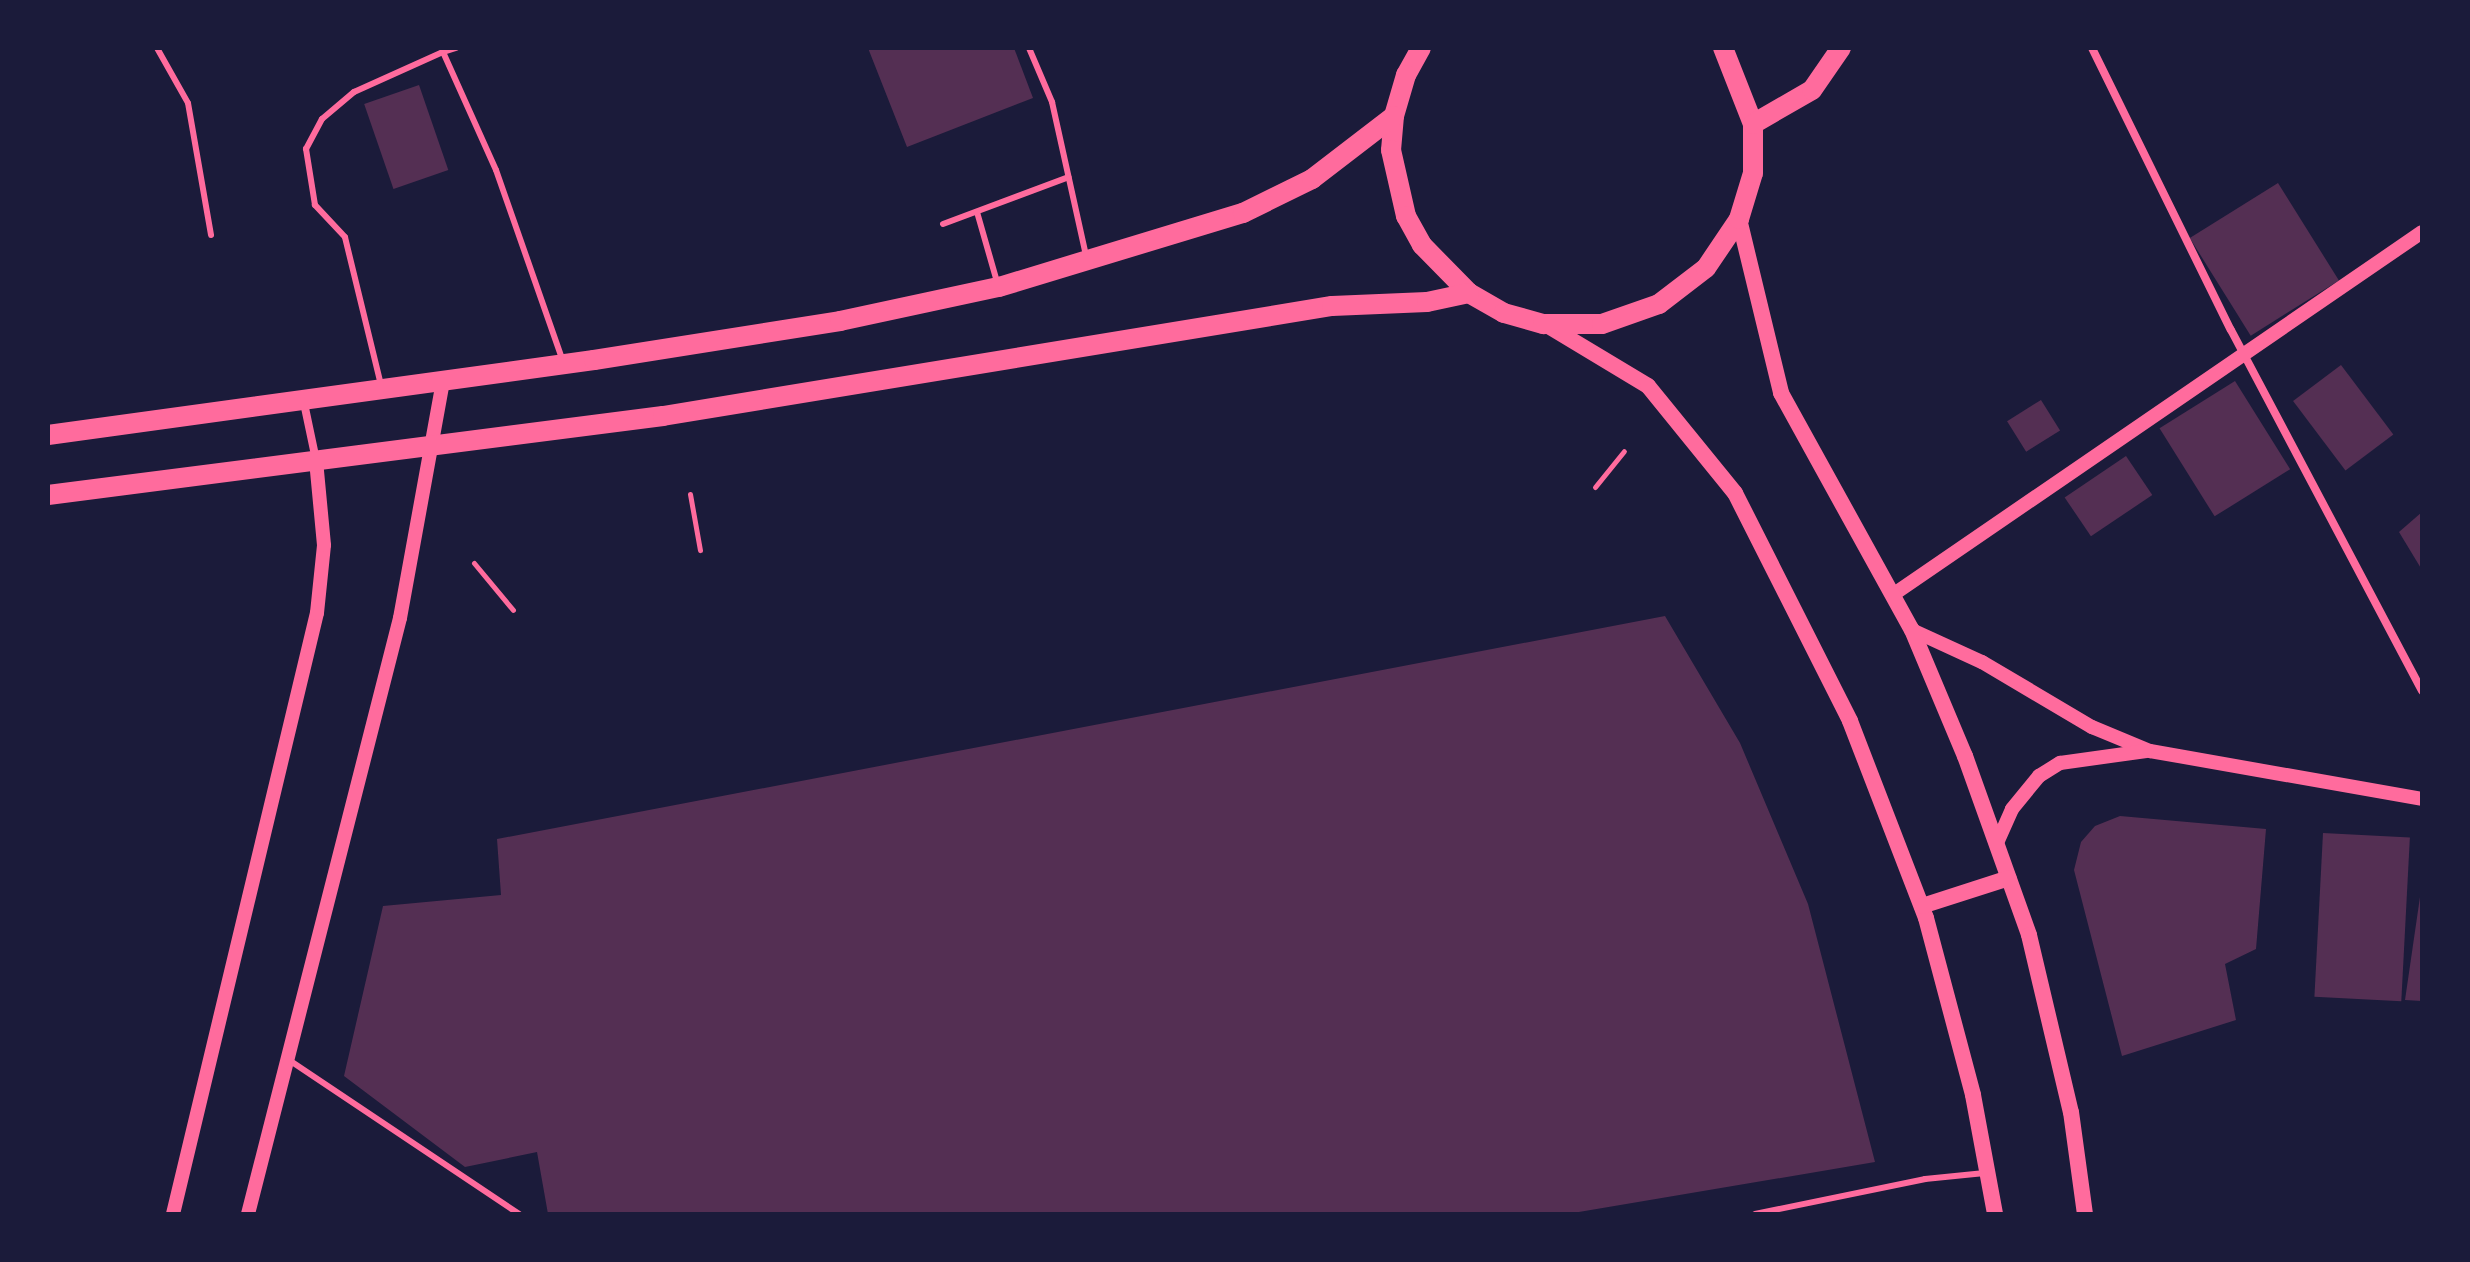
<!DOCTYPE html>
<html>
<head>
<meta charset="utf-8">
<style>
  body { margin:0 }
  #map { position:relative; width:2470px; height:1262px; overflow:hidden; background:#1b1b3a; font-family:"PT Sans",sans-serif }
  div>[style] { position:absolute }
  .building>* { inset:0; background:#542f53; transform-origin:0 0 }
  .path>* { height:5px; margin:-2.5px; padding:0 2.5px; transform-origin:2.5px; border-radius:2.5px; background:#ff6b9d }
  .service>* { height:6px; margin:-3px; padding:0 3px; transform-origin:3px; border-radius:3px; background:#ff6b9d }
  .minor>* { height:8px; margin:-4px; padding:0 4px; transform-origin:4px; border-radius:4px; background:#ff6b9d }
  .tertiary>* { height:14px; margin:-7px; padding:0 7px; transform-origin:7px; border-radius:7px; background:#ff6b9d }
  .secondary>* { height:16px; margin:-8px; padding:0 8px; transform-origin:8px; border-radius:8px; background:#ff6b9d }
  .primary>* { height:20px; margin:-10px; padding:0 10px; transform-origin:10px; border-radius:10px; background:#ff6b9d }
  span { translate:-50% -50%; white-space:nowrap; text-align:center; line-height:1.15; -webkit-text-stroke:8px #1b1b3a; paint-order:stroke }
  .frame { position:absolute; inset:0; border:50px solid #1b1b3a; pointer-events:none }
</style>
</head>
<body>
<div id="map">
  <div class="building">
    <div style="clip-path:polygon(868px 48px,1014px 48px,1033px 98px,907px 147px)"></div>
    <div style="left:419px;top:85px;width:90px;height:58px;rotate:71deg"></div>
    <div style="left:2278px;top:183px;width:115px;height:104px;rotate:58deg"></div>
    <div style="left:2341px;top:365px;width:87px;height:60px;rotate:53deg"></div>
    <div style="left:2235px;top:381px;width:104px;height:89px;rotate:58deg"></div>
    <div style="left:2041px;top:400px;width:36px;height:40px;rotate:58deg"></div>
    <div style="left:2126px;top:456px;width:47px;height:74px;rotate:56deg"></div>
    <div style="clip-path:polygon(2422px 512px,2422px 570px,2399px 532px)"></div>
    <div style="clip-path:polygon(1665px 616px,1740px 743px,1808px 904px,1875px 1162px,1567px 1214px,548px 1214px,537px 1152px,465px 1167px,344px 1076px,383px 906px,501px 895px,497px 839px)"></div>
    <div style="clip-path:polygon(2120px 816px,2266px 829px,2256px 949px,2225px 964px,2236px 1020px,2122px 1056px,2074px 870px,2081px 842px,2095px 826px)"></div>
    <div style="left:2323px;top:833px;width:87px;height:164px;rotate:3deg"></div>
    <div style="clip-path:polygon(2420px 897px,2422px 897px,2422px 1001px,2405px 1000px)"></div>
  </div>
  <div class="path">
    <div style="left:1595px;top:487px;width:46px;rotate:-51.1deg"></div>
    <div style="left:690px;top:494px;width:57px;rotate:79.9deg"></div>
    <div style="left:474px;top:563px;width:61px;rotate:50.3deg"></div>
  </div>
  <div class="service">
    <div style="left:157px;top:48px;width:63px;rotate:60.6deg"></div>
    <div style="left:188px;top:103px;width:134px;rotate:80.1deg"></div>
    <div style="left:456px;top:48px;width:14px;rotate:163deg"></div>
    <div style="left:443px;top:52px;width:129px;rotate:65.8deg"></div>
    <div style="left:496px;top:170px;width:202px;rotate:70.7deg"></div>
    <div style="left:1029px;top:48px;width:59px;rotate:66.9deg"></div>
    <div style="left:1052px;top:102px;width:157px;rotate:77.5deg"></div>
    <div style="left:977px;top:212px;width:76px;rotate:74deg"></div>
    <div style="left:943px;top:224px;width:134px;rotate:-20.5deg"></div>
    <div style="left:381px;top:385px;width:152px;rotate:-103.7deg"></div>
    <div style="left:345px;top:237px;width:44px;rotate:-133.2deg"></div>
    <div style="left:315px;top:205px;width:57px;rotate:-99.1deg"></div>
    <div style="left:306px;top:149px;width:34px;rotate:-62deg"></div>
    <div style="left:322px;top:119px;width:42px;rotate:-40.2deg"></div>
    <div style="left:354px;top:92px;width:98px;rotate:-24.2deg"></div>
    <div style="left:289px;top:1060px;width:277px;rotate:33.8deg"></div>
    <div style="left:1755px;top:1214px;width:174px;rotate:-11.6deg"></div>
    <div style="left:1925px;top:1179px;width:60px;rotate:-5.7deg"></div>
  </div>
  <div class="minor">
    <div style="left:2092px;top:48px;width:314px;rotate:63.8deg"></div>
    <div style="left:2231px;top:330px;width:408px;rotate:62.1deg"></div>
    <div style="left:304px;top:403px;width:58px;rotate:78.1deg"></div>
  </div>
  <div class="tertiary">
    <div style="left:1894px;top:594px;width:640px;rotate:-34.43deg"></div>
    <div style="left:1912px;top:630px;width:77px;rotate:24.6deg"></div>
    <div style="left:1982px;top:662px;width:128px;rotate:30.6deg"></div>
    <div style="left:2092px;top:727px;width:63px;rotate:22.5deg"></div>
    <div style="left:2150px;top:751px;width:276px;rotate:10deg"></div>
    <div style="left:1997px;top:843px;width:37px;rotate:-66deg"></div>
    <div style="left:2012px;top:809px;width:43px;rotate:-50.7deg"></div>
    <div style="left:2039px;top:776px;width:25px;rotate:-32deg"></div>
    <div style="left:2060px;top:763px;width:87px;rotate:-7.9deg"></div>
    <div style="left:173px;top:1214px;width:618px;rotate:-76.53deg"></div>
    <div style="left:317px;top:613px;width:68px;rotate:-84.1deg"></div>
    <div style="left:324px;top:545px;width:85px;rotate:-95.4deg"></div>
    <div style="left:248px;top:1214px;width:615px;rotate:-75.69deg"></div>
    <div style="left:400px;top:618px;width:240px;rotate:-79.7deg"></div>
  </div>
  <div class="secondary">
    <div style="left:1739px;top:219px;width:179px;rotate:76.4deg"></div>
    <div style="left:1781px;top:393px;width:271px;rotate:61.1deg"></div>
    <div style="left:1912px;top:630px;width:137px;rotate:67.2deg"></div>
    <div style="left:1965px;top:756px;width:190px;rotate:70.3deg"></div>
    <div style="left:2029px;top:935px;width:182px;rotate:76.7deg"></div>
    <div style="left:2071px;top:1112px;width:103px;rotate:82.2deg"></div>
    <div style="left:1545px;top:324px;width:120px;rotate:31deg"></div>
    <div style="left:1648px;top:386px;width:138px;rotate:50.9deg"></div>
    <div style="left:1735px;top:493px;width:255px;rotate:63.2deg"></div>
    <div style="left:1850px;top:721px;width:211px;rotate:68.9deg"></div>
    <div style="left:1926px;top:918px;width:183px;rotate:75.1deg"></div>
    <div style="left:1973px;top:1095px;width:121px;rotate:79.5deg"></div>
    <div style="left:1922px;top:906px;width:91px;rotate:-17.8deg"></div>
  </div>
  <div class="primary">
    <div style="left:1421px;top:48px;width:31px;rotate:119deg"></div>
    <div style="left:1406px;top:75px;width:43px;rotate:106.3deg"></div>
    <div style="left:1394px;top:116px;width:34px;rotate:95deg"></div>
    <div style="left:1391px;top:150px;width:68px;rotate:77.2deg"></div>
    <div style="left:1406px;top:216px;width:33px;rotate:61deg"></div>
    <div style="left:1422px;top:245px;width:67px;rotate:45.6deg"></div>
    <div style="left:1469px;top:293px;width:40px;rotate:29.7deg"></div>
    <div style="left:1504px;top:313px;width:41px;rotate:15.8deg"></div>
    <div style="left:1543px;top:324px;width:59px"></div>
    <div style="left:1602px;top:324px;width:60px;rotate:-19.3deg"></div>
    <div style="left:1659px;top:304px;width:59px;rotate:-37.5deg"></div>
    <div style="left:1706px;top:268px;width:59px;rotate:-56deg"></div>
    <div style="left:1739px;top:219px;width:48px;rotate:-73.1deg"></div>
    <div style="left:1753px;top:173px;width:49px;rotate:-90deg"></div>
    <div style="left:1753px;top:124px;width:82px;rotate:-111.5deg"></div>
    <div style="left:1753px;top:124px;width:68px;rotate:-30deg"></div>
    <div style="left:1812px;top:90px;width:51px;rotate:-55.4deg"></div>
    <div style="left:48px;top:435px;width:551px;rotate:-7.82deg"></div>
    <div style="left:594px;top:360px;width:249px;rotate:-9deg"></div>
    <div style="left:840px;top:321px;width:163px;rotate:-12.1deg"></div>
    <div style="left:999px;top:287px;width:255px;rotate:-16.9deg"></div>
    <div style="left:1243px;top:213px;width:77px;rotate:-26.2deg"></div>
    <div style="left:1312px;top:179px;width:103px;rotate:-37.5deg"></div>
    <div style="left:48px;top:495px;width:620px;rotate:-7.32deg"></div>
    <div style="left:663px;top:416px;width:678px;rotate:-9.34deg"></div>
    <div style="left:1332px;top:306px;width:95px;rotate:-2.4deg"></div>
    <div style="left:1427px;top:302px;width:43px;rotate:-12.1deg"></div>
  </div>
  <div class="frame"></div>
</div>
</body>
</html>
